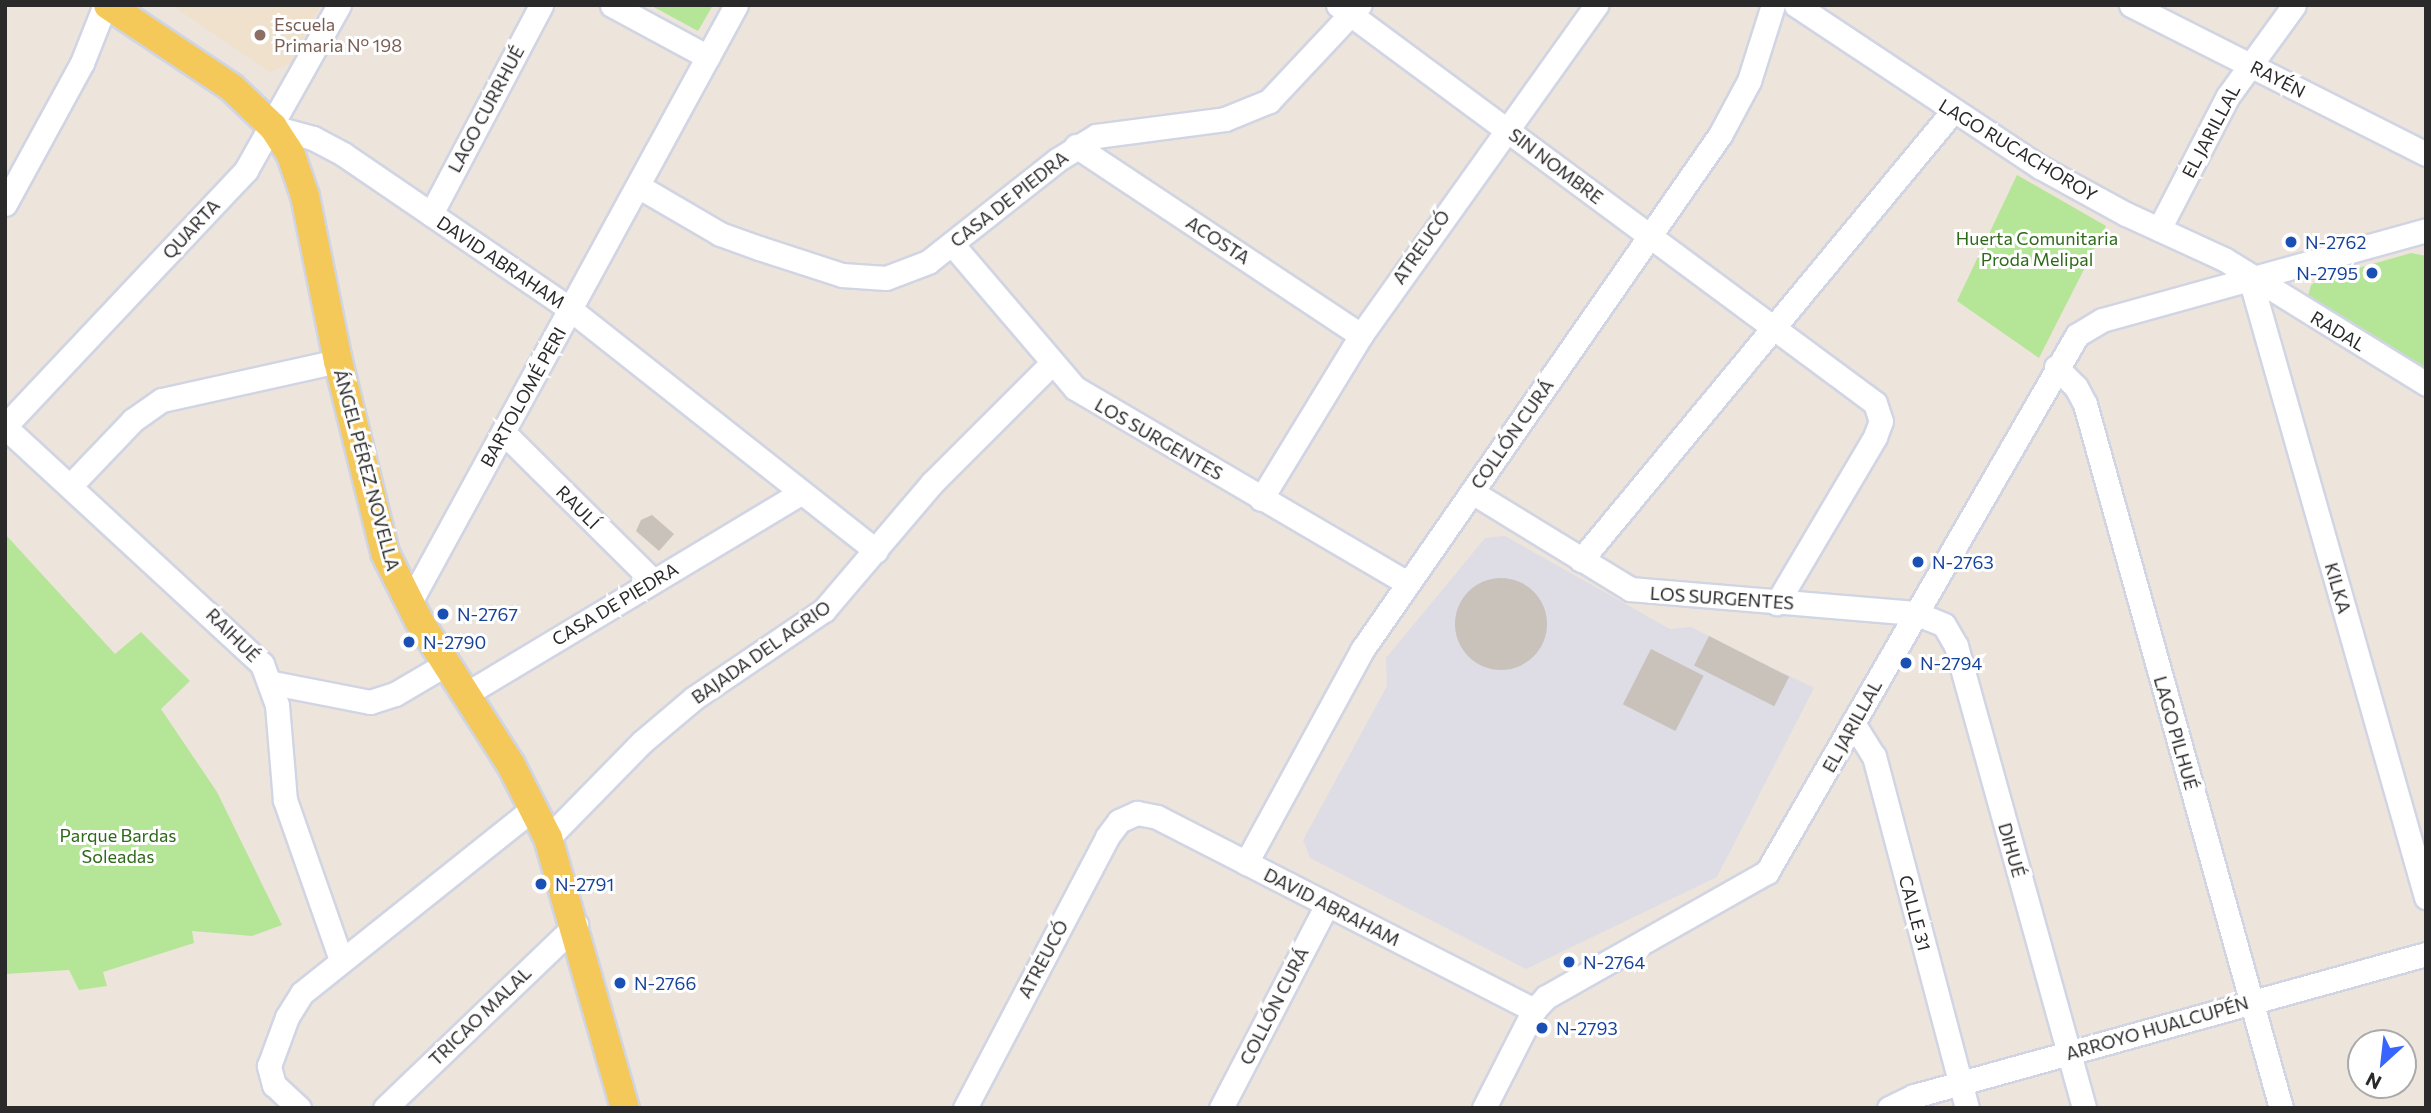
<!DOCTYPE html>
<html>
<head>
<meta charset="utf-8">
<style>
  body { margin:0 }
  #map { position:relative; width:2431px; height:1113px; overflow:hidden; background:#ede5dc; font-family:Commissioner,sans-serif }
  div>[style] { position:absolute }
  .industrial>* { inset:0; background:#dedce5 }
  .education>* { inset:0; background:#efe1cb }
  .green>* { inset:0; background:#b5e597 }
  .building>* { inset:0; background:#c8c2bb; transform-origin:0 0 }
  .round { border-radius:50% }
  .roads { filter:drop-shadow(2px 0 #d1d5e3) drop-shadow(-2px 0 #d1d5e3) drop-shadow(0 2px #d1d5e3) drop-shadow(0 -2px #d1d5e3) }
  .minor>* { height:23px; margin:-11.5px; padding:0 11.5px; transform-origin:11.5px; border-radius:11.5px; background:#fff }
  .major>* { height:28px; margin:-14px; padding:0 14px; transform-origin:14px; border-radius:14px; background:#f4c959 }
  .dots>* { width:19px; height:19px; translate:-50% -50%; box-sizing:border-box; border:4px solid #fff; border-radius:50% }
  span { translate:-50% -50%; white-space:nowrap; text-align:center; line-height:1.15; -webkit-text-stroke:6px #fff; paint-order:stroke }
  .education-label { font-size:18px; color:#785e54 }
  .left { translate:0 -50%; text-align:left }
  .street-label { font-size:18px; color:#2a2a2a }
  .park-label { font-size:18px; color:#2d6918 }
  .transit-label { font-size:18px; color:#164399 }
  .right { translate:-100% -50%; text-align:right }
  .frame { position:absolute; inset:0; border:7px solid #2a2a2a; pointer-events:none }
  .north { position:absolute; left:2347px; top:1029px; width:70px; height:70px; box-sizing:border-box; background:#fff; border:2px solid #aaa; border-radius:50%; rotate:207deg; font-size:19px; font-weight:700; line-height:28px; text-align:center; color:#2a2a2a }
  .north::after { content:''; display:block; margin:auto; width:24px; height:32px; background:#3765fe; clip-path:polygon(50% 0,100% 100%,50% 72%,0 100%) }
</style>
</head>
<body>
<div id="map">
  <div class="industrial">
    <div style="clip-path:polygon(1505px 536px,1670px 629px,1691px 627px,1814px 688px,1717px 877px,1526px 969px,1310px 858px,1303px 840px,1387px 686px,1386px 658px,1485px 538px)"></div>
  </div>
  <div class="education">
    <div style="clip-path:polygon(171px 5px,321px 5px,290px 64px,270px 72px)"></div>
  </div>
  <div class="green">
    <div style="clip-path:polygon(650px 5px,713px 5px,698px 31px)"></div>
    <div style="clip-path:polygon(2017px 175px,2106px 226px,2039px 358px,1957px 301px)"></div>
    <div style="clip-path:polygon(2411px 253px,2426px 256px,2426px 372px,2308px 296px,2311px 285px,2320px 279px)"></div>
    <div style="clip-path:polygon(5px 534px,115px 654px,141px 632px,190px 681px,161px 709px,217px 792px,282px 925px,252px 936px,192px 931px,194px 943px,103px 972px,107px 986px,79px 990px,69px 970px,5px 974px)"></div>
  </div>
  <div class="building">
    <div style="clip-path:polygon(652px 515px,674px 534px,659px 551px,636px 531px,641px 520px)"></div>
    <div class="round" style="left:1455px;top:578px;width:92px;height:92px"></div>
    <div style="left:1709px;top:636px;width:90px;height:33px;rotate:27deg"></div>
    <div style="left:1651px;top:649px;width:59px;height:62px;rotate:27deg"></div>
  </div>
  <div class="roads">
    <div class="minor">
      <div style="left:612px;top:5px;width:109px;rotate:28.4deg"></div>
      <div style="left:1338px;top:5px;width:668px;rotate:36.54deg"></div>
      <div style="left:1875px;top:403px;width:19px;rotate:72deg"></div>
      <div style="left:1881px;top:421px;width:17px;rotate:111deg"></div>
      <div style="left:1875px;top:437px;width:193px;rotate:120.6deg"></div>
      <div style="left:1796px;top:5px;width:293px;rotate:33.6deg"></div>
      <div style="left:2040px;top:167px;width:98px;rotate:28.7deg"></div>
      <div style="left:2126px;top:214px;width:108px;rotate:24.7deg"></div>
      <div style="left:2224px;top:259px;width:238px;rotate:31.7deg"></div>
      <div style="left:2131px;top:5px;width:330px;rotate:26.8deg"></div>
      <div style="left:273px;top:127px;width:41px;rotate:15.4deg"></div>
      <div style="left:313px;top:138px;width:34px;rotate:28deg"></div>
      <div style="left:343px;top:154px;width:275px;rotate:34.3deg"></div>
      <div style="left:570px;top:309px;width:390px;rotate:38.3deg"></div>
      <div style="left:1076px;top:146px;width:342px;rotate:33.6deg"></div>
      <div style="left:638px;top:186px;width:95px;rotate:30.3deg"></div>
      <div style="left:720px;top:234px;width:41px;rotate:19.7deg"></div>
      <div style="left:759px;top:248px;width:87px;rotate:18deg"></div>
      <div style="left:842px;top:275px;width:44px;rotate:3.9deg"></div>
      <div style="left:886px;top:278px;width:45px;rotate:-20.9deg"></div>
      <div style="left:928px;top:262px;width:164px;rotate:-38.3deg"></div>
      <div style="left:1057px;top:160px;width:46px;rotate:-31.6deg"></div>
      <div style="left:1096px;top:136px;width:130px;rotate:-7.5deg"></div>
      <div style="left:1225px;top:119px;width:48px;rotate:-22.2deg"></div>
      <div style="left:1269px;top:101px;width:132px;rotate:-46.8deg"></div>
      <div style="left:5px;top:204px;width:161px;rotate:-61.4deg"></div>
      <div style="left:82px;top:63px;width:62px;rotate:-68.4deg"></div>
      <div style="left:431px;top:214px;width:236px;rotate:-62.2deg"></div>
      <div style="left:2159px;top:229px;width:150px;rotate:-62.6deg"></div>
      <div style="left:2228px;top:96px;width:112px;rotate:-54deg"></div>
      <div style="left:952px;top:244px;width:189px;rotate:49.5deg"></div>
      <div style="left:1075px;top:388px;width:386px;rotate:30.4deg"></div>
      <div style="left:2250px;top:278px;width:644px;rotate:74.13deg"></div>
      <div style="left:2056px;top:367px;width:28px;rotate:45deg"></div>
      <div style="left:2076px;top:387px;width:19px;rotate:62deg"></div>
      <div style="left:2085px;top:404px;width:731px;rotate:74.44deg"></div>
      <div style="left:5px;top:426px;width:352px;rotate:-46.7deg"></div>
      <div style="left:246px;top:170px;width:189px;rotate:-60.6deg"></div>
      <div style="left:5px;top:427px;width:350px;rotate:42.7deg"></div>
      <div style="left:262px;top:664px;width:44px;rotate:69.9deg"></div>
      <div style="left:277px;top:705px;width:95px;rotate:85.2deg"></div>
      <div style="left:285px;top:800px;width:170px;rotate:70.7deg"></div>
      <div style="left:503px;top:432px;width:211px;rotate:44.8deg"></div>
      <div style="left:70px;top:486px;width:91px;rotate:-46.3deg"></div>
      <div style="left:133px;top:420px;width:35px;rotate:-35deg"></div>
      <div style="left:162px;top:400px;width:180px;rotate:-12.5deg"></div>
      <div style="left:1472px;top:492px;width:185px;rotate:31.5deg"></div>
      <div style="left:1630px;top:589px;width:286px;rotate:4.8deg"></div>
      <div style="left:1915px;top:613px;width:31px;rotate:22deg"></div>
      <div style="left:1944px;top:625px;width:24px;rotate:60deg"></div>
      <div style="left:1956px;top:646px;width:479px;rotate:74.5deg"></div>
      <div style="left:1261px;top:499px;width:192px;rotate:-58.6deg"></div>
      <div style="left:1361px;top:335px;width:405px;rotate:-54.5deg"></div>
      <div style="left:1581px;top:560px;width:583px;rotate:-50.36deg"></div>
      <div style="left:409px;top:604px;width:682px;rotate:-61.37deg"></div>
      <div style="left:273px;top:683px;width:99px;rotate:11.1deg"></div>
      <div style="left:370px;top:702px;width:26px;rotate:-18deg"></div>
      <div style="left:395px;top:694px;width:59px;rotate:-30.5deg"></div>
      <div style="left:466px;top:694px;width:390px;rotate:-31deg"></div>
      <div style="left:1853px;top:723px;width:39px;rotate:58deg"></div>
      <div style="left:1874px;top:756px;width:364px;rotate:75.2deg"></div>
      <div style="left:548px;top:838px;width:134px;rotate:-45.6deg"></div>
      <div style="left:642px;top:742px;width:68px;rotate:-40.2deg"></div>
      <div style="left:694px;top:698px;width:157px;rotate:-34.1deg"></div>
      <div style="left:824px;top:610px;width:167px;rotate:-49.6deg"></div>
      <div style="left:932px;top:483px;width:167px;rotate:-45deg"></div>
      <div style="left:1246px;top:863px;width:243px;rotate:-61.4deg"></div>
      <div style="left:1362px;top:650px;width:627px;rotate:-55.2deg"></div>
      <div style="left:1720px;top:135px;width:61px;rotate:-61.8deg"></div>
      <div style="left:1749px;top:81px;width:80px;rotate:-72.5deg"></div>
      <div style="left:299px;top:1108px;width:34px;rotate:-137deg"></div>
      <div style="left:274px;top:1085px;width:20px;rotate:-105deg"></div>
      <div style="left:269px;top:1066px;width:52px;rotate:-69.8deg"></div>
      <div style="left:287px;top:1017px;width:28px;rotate:-58deg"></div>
      <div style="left:302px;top:993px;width:297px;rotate:-38.6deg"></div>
      <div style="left:385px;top:1108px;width:265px;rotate:-43.8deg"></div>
      <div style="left:965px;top:1108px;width:306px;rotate:-62.3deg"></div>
      <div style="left:1107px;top:837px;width:20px;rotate:-53deg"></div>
      <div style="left:1119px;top:821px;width:20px;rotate:-24deg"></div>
      <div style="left:1137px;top:813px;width:20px;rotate:11deg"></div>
      <div style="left:1157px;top:817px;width:424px;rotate:27.1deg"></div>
      <div style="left:1221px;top:1108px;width:230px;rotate:-62.5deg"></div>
      <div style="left:1484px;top:1108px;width:110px;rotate:-63deg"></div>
      <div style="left:1534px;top:1010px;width:18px;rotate:-47deg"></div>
      <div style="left:1546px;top:997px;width:254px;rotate:-29.5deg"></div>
      <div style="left:1767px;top:872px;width:620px;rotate:-60deg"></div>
      <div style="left:2077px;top:335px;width:29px;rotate:-31deg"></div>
      <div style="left:2102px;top:320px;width:336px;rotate:-15.5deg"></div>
      <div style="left:1889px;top:1108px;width:28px;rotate:-26deg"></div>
      <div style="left:1914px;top:1096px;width:531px;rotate:-15.5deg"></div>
    </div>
    <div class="major">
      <div style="left:108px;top:5px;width:148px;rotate:33.7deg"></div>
      <div style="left:231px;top:87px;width:58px;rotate:43.6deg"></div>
      <div style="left:273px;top:127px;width:33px;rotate:57deg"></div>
      <div style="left:291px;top:155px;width:43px;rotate:71.1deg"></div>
      <div style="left:305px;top:196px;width:168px;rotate:78.7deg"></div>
      <div style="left:338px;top:361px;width:198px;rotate:76.2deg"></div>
      <div style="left:385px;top:553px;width:76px;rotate:63.4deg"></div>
      <div style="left:419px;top:621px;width:171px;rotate:57.4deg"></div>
      <div style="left:511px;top:765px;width:82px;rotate:63.1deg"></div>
      <div style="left:548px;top:838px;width:281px;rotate:74.1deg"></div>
    </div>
  </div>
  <div class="dots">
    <div style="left:260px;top:35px;background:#8d6e63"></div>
    <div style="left:2291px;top:242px;background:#1a4fb4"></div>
    <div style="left:2372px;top:273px;background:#1a4fb4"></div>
    <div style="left:1918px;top:562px;background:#1a4fb4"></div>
    <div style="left:443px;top:614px;background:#1a4fb4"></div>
    <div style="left:409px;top:642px;background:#1a4fb4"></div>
    <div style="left:1906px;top:663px;background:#1a4fb4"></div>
    <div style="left:541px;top:884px;background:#1a4fb4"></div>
    <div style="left:1569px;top:962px;background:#1a4fb4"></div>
    <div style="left:620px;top:983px;background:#1a4fb4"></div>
    <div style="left:1542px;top:1028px;background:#1a4fb4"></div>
  </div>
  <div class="education-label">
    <span class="left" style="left:274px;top:35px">Escuela<br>Primaria N° 198</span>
  </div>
  <div class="street-label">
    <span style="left:2278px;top:79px;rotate:27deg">RAYÉN</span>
    <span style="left:486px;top:109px;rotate:-62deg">LAGO CURRHUÉ</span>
    <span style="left:2211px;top:131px;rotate:-62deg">EL JARILLAL</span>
    <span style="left:2018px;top:150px;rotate:31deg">LAGO RUCACHOROY</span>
    <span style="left:1556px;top:166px;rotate:37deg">SIN NOMBRE</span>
    <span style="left:1009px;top:199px;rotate:-38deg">CASA DE PIEDRA</span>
    <span style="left:191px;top:229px;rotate:-47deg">QUARTA</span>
    <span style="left:1218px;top:240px;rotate:33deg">ACOSTA</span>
    <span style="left:1421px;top:247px;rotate:-55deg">ATREUCÓ</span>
    <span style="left:501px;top:262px;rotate:34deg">DAVID ABRAHAM</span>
    <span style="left:2338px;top:331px;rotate:31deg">RADAL</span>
    <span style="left:523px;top:397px;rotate:-61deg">BARTOLOMÉ PERI</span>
    <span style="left:1512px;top:434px;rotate:-55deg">COLLÓN CURÁ</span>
    <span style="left:1159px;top:439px;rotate:30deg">LOS SURGENTES</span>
    <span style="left:367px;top:470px;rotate:75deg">ÁNGEL PÉREZ NOVELLA</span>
    <span style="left:578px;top:507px;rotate:45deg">RAULÍ</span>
    <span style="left:2338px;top:588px;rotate:74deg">KILKA</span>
    <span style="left:1722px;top:598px;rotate:4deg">LOS SURGENTES</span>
    <span style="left:615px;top:604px;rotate:-31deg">CASA DE PIEDRA</span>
    <span style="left:233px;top:635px;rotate:45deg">RAIHUÉ</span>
    <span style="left:761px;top:652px;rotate:-35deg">BAJADA DEL AGRIO</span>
    <span style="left:1852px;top:726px;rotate:-61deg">EL JARILLAL</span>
    <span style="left:2176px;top:733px;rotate:74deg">LAGO PILHUÉ</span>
    <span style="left:2012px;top:850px;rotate:74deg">DIHUÉ</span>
    <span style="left:1332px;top:907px;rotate:27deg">DAVID ABRAHAM</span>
    <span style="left:1915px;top:913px;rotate:75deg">CALLE 31</span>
    <span style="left:1043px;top:959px;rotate:-62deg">ATREUCÓ</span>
    <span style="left:1274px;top:1006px;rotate:-63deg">COLLÓN CURÁ</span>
    <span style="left:480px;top:1016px;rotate:-44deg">TRICAO MALAL</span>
    <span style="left:2157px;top:1028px;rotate:-16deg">ARROYO HUALCUPÉN</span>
  </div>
  <div class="park-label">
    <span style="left:2037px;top:249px">Huerta Comunitaria<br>Proda Melipal</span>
    <span style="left:118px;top:846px">Parque Bardas<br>Soleadas</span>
  </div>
  <div class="transit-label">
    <span class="left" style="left:2305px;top:242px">N-2762</span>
    <span class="right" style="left:2358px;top:273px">N-2795</span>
    <span class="left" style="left:1932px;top:562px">N-2763</span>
    <span class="left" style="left:457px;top:614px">N-2767</span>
    <span class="left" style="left:423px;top:642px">N-2790</span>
    <span class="left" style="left:1920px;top:663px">N-2794</span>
    <span class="left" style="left:555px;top:884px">N-2791</span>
    <span class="left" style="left:1583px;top:962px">N-2764</span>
    <span class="left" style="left:634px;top:983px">N-2766</span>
    <span class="left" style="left:1556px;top:1028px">N-2793</span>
  </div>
  <div class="frame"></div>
  <div class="north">N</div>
</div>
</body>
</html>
